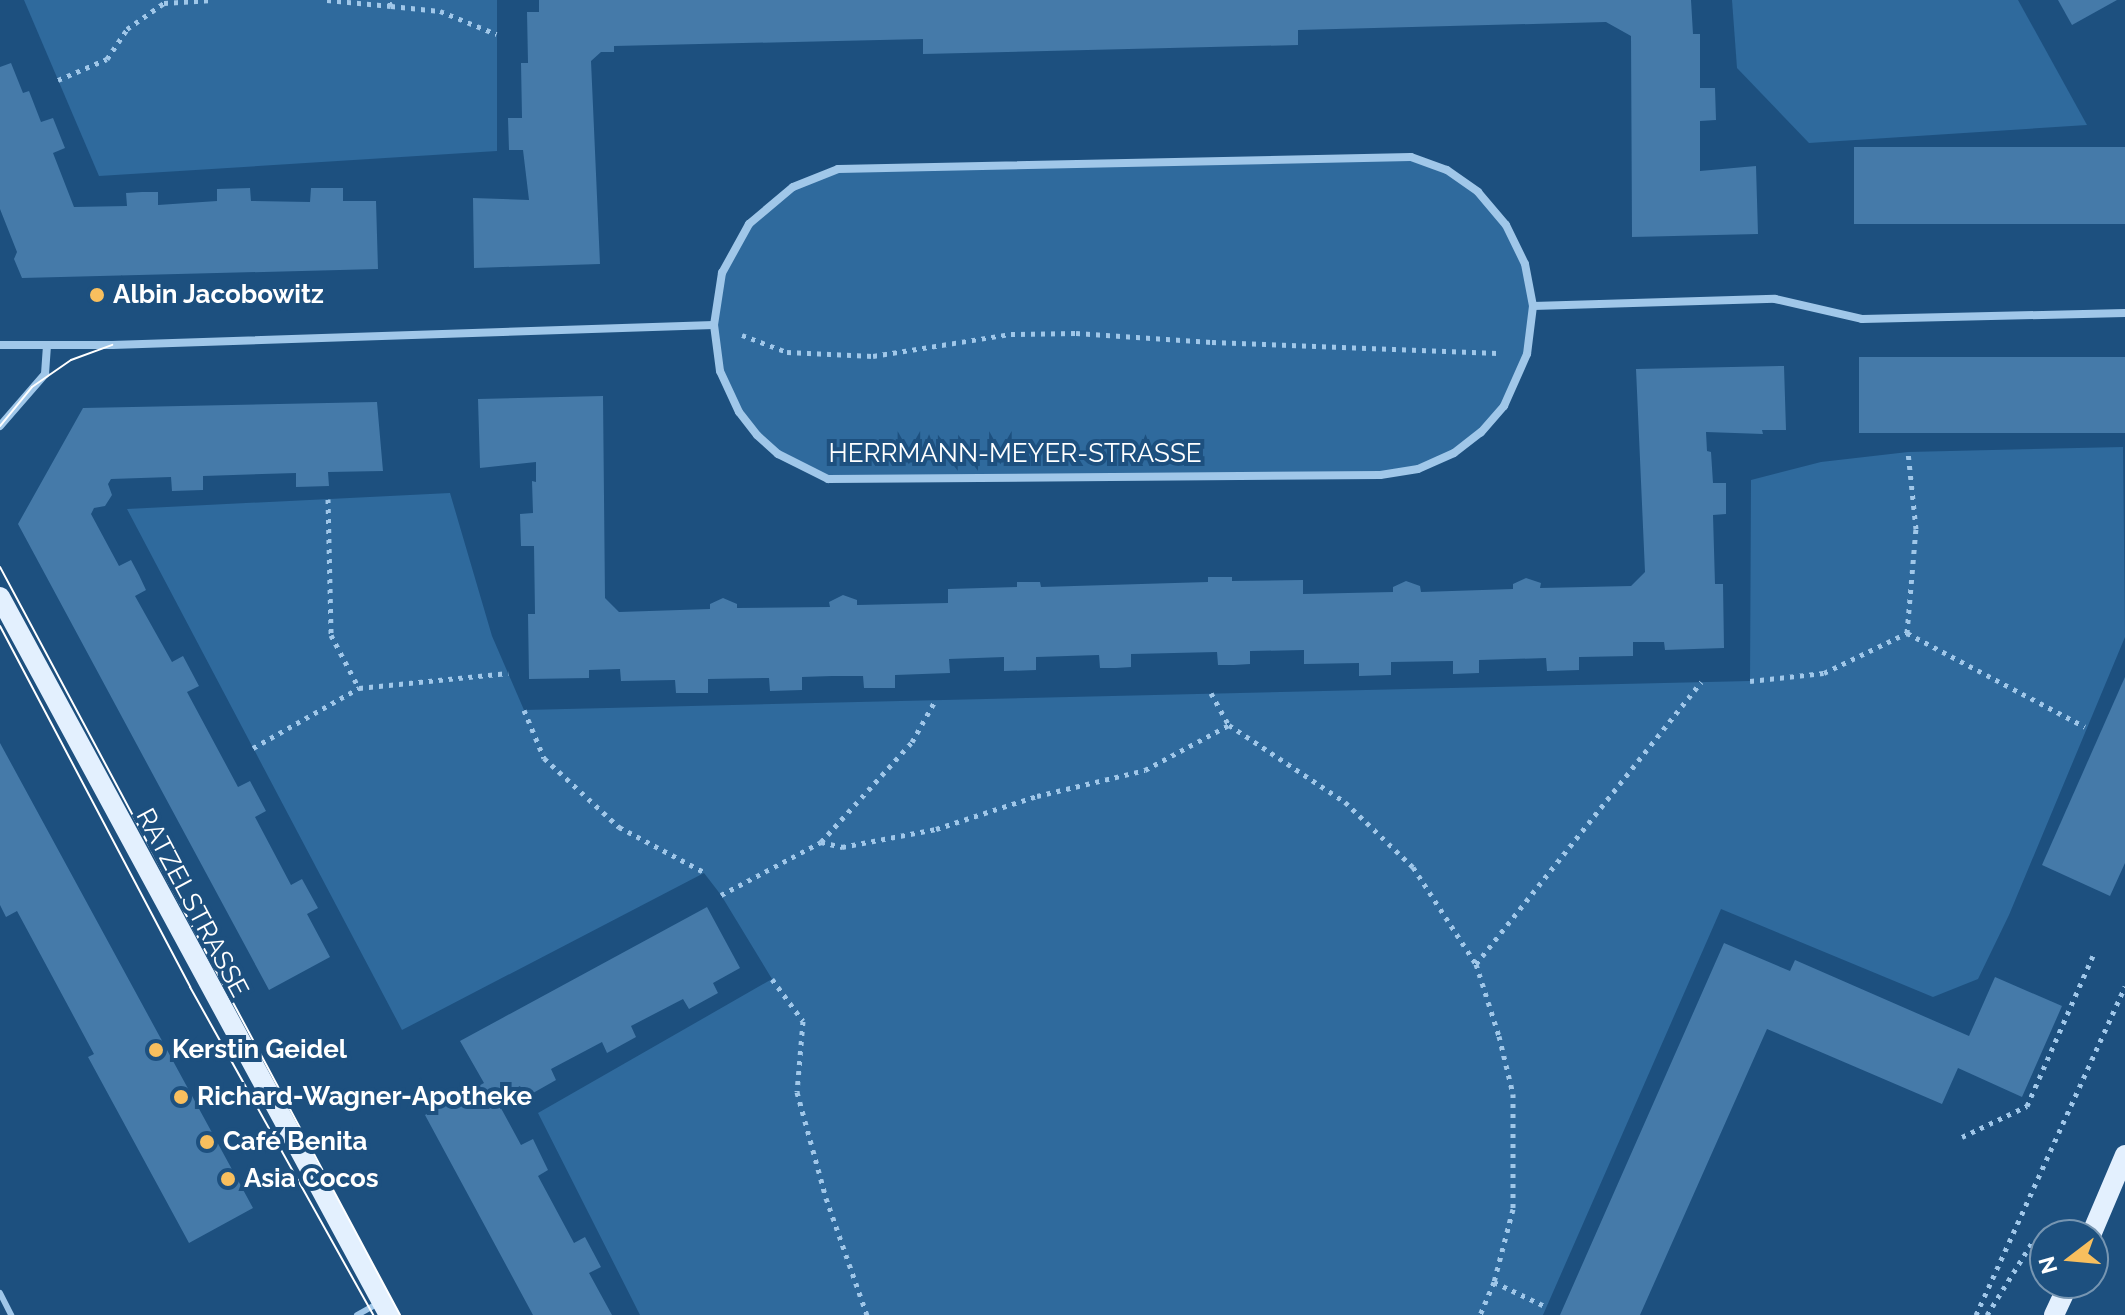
<!DOCTYPE html>
<html>
<head>
<meta charset="utf-8">
<style>
  body { margin:0 }
  #map { position:relative; width:2125px; height:1315px; overflow:hidden; background:#1d507f; font-family:Raleway,sans-serif }
  div>[style] { position:absolute }
  .green>* { inset:0; background:#2f6a9d }
  .building>* { inset:0; background:#457aa9; transform-origin:0 0 }
  .path>* { height:5px; margin-top:-2.5px; transform-origin:0; background:repeating-linear-gradient(90deg,#a0c7e9 0 4px,transparent 0 10px) }
  .service>* { height:6px; margin:-3px; padding:0 3px; transform-origin:3px; border-radius:3px; background:#a0c7e9 }
  .minor>* { height:8px; margin:-4px; padding:0 4px; transform-origin:4px; border-radius:4px; background:#a0c7e9 }
  .primary>* { height:20px; margin:-10px; padding:0 10px; transform-origin:10px; border-radius:10px; background:#e3f0fe }
  .tram>* { height:2px; margin:-1px; padding:0 1px; transform-origin:1px; border-radius:1px; background:#fff }
  .dots>* { width:22px; height:22px; translate:-50% -50%; box-sizing:border-box; border:4px solid #1d507f; border-radius:50% }
  span { translate:-50% -50%; white-space:nowrap; text-align:center; line-height:1.15; -webkit-text-stroke:8px #1d507f; paint-order:stroke }
  .poi-label { font-size:26px; color:#fff; font-weight:700 }
  .left { translate:0 -50%; text-align:left }
  .street-label { font-size:26px; color:#fff }
  .north { position:absolute; left:2029px; top:1219px; width:80px; height:80px; box-sizing:border-box; background:#1d507f; border:2px solid #7796b2; border-radius:50%; rotate:254deg; font-size:22px; font-weight:700; line-height:32px; text-align:center; color:#fff }
  .north::after { content:''; display:block; margin:auto; width:28px; height:36px; background:#f8bf5e; clip-path:polygon(50% 0,100% 100%,50% 72%,0 100%) }
</style>
</head>
<body>
<div id="map">
  <div class="green">
    <div style="clip-path:polygon(24px 0,497px 0,497px 151px,99px 176px)"></div>
    <div style="clip-path:polygon(1732px 0,2018px 0,2087px 125px,1809px 143px,1737px 68px)"></div>
    <div style="clip-path:polygon(1411px 157px,1447px 170px,1478px 192px,1506px 225px,1525px 264px,1533px 306px,1527px 354px,1504px 406px,1454px 453px,1418px 469px,1380px 475px,828px 479px,778px 454px,757px 435px,720px 371px,714px 325px,722px 273px,749px 224px,793px 187px,838px 169px)"></div>
    <div style="clip-path:polygon(2123px 447px,2125px 637px,2009px 915px,1978px 979px,1933px 997px,1721px 909px,1543px 1315px,640px 1315px,538px 1113px,772px 979px,721px 895px,704px 873px,402px 1030px,127px 509px,450px 493px,492px 636px,524px 710px,1750px 681px,1751px 480px,1821px 462px,1908px 452px)"></div>
  </div>
  <div class="building">
    <div style="clip-path:polygon(539px 0,1691px 0,1693px 34px,1700px 34px,1700px 88px,1715px 88px,1716px 120px,1700px 121px,1700px 171px,1756px 166px,1758px 234px,1632px 237px,1631px 36px,1606px 22px,1298px 30px,1298px 45px,923px 54px,923px 39px,614px 46px,614px 52px,601px 52px,591px 61px,600px 264px,474px 268px,473px 198px,529px 200px,523px 150px,509px 150px,508px 118px,522px 118px,521px 63px,528px 63px,527px 12px,539px 12px)"></div>
    <div style="clip-path:polygon(2058px 0,2117px 0,2072px 25px)"></div>
    <div style="clip-path:polygon(11px 63px,23px 93px,29px 91px,41px 122px,53px 118px,65px 148px,53px 153px,74px 207px,127px 206px,126px 193px,142px 192px,158px 192px,158px 205px,217px 201px,217px 189px,250px 188px,251px 201px,310px 202px,311px 188px,343px 188px,343px 201px,376px 201px,378px 269px,22px 278px,14px 259px,17px 252px,0 209px,0 67px)"></div>
    <div style="left:2125px;top:147px;width:77px;height:271px;rotate:90deg"></div>
    <div style="left:2125px;top:357px;width:76px;height:266px;rotate:90deg"></div>
    <div style="clip-path:polygon(1784px 366px,1786px 430px,1762px 430px,1763px 434px,1706px 432px,1707px 451px,1711px 452px,1713px 483px,1726px 483px,1726px 514px,1713px 515px,1715px 584px,1723px 584px,1724px 648px,1665px 650px,1664px 642px,1633px 642px,1633px 656px,1579px 657px,1579px 670px,1547px 671px,1546px 658px,1479px 660px,1479px 673px,1453px 674px,1453px 661px,1391px 662px,1391px 675px,1359px 676px,1359px 663px,1304px 664px,1304px 650px,1250px 651px,1250px 664px,1234px 665px,1218px 665px,1217px 652px,1131px 654px,1131px 667px,1116px 668px,1100px 668px,1099px 655px,1036px 657px,1036px 670px,1004px 671px,1004px 657px,949px 659px,950px 673px,895px 675px,895px 688px,864px 688px,863px 676px,832px 676px,802px 677px,802px 690px,770px 691px,769px 678px,708px 679px,708px 693px,676px 693px,675px 680px,621px 681px,620px 669px,589px 670px,589px 678px,529px 679px,528px 614px,535px 614px,534px 546px,521px 546px,520px 514px,533px 513px,532px 481px,536px 482px,536px 462px,480px 468px,478px 399px,603px 396px,605px 598px,619px 612px,710px 609px,710px 604px,723px 598px,737px 604px,737px 608px,830px 607px,829px 602px,843px 595px,857px 600px,857px 605px,948px 603px,948px 589px,1017px 587px,1017px 582px,1040px 582px,1041px 587px,1208px 582px,1208px 577px,1232px 577px,1232px 581px,1303px 580px,1303px 594px,1393px 592px,1393px 587px,1406px 581px,1420px 586px,1421px 592px,1513px 589px,1513px 584px,1526px 578px,1541px 583px,1540px 588px,1631px 586px,1645px 572px,1636px 369px)"></div>
    <div style="clip-path:polygon(377px 402px,383px 471px,328px 472px,329px 486px,296px 487px,296px 473px,203px 476px,203px 490px,172px 491px,171px 477px,111px 479px,108px 484px,112px 495px,105px 506px,94px 508px,91px 514px,119px 566px,131px 560px,139px 575px,146px 590px,135px 596px,172px 662px,183px 656px,199px 686px,187px 692px,238px 787px,250px 781px,266px 811px,255px 817px,291px 885px,302px 879px,318px 908px,307px 914px,330px 957px,269px 990px,18px 524px,83px 408px)"></div>
    <div style="clip-path:polygon(2125px 677px,2125px 863px,2110px 896px,2042px 865px)"></div>
    <div style="clip-path:polygon(0 743px,253px 1208px,189px 1243px,88px 1057px,94px 1054px,17px 911px,6px 917px,0 905px)"></div>
    <div style="clip-path:polygon(707px 907px,740px 968px,713px 983px,718px 993px,689px 1009px,683px 999px,631px 1026px,636px 1037px,607px 1053px,602px 1042px,551px 1069px,556px 1080px,526px 1097px,520px 1086px,496px 1099px,521px 1145px,533px 1139px,548px 1170px,538px 1176px,574px 1243px,585px 1237px,601px 1267px,589px 1273px,612px 1315px,533px 1315px,425px 1115px,484px 1083px,460px 1041px)"></div>
    <div style="clip-path:polygon(1724px 943px,1790px 971px,1795px 960px,1969px 1036px,1995px 977px,2062px 1006px,2022px 1097px,1958px 1068px,1942px 1104px,1767px 1029px,1640px 1315px,1560px 1315px)"></div>
  </div>
  <div class="path">
    <div style="left:327px;top:0;width:64px;rotate:5.4deg"></div>
    <div style="left:391px;top:6px;width:7px;rotate:-117deg"></div>
    <div style="left:391px;top:6px;width:49px;rotate:5.8deg"></div>
    <div style="left:440px;top:11px;width:61px;rotate:22.3deg"></div>
    <div style="left:58px;top:80px;width:53px;rotate:-23.2deg"></div>
    <div style="left:107px;top:59px;width:36px;rotate:-56deg"></div>
    <div style="left:127px;top:29px;width:45px;rotate:-35.1deg"></div>
    <div style="left:164px;top:3px;width:49px;rotate:-3.5deg"></div>
    <div style="left:742px;top:335px;width:48px;rotate:20.7deg"></div>
    <div style="left:787px;top:352px;width:86px;rotate:2.7deg"></div>
    <div style="left:873px;top:356px;width:140px;rotate:-9.1deg"></div>
    <div style="left:1011px;top:334px;width:65px;rotate:-0.9deg"></div>
    <div style="left:1076px;top:333px;width:136px;rotate:3.8deg"></div>
    <div style="left:1212px;top:342px;width:286px;rotate:2.2deg"></div>
    <div style="left:328px;top:499px;width:136px;rotate:88.7deg"></div>
    <div style="left:331px;top:635px;width:60px;rotate:62.2deg"></div>
    <div style="left:1907px;top:633px;width:104px;rotate:-85.1deg"></div>
    <div style="left:1916px;top:529px;width:77px;rotate:-95.9deg"></div>
    <div style="left:1750px;top:681px;width:74px;rotate:-6.2deg"></div>
    <div style="left:1824px;top:673px;width:92px;rotate:-25.7deg"></div>
    <div style="left:1907px;top:633px;width:201px;rotate:27.8deg"></div>
    <div style="left:1211px;top:693px;width:37px;rotate:61deg"></div>
    <div style="left:1229px;top:725px;width:139px;rotate:33.6deg"></div>
    <div style="left:1345px;top:802px;width:94px;rotate:43.7deg"></div>
    <div style="left:1413px;top:867px;width:116px;rotate:57deg"></div>
    <div style="left:1476px;top:964px;width:76px;rotate:72.3deg"></div>
    <div style="left:1499px;top:1036px;width:60px;rotate:76.4deg"></div>
    <div style="left:1513px;top:1094px;width:115px;rotate:90deg"></div>
    <div style="left:1513px;top:1209px;width:75px;rotate:104.6deg"></div>
    <div style="left:1494px;top:1282px;width:36px;rotate:113deg"></div>
    <div style="left:524px;top:710px;width:52px;rotate:67.4deg"></div>
    <div style="left:544px;top:758px;width:102px;rotate:42.6deg"></div>
    <div style="left:619px;top:827px;width:96px;rotate:27.9deg"></div>
    <div style="left:253px;top:748px;width:122px;rotate:-29.5deg"></div>
    <div style="left:359px;top:688px;width:150px;rotate:-5.7deg"></div>
    <div style="left:821px;top:842px;width:22px;rotate:13deg"></div>
    <div style="left:842px;top:847px;width:96px;rotate:-10.8deg"></div>
    <div style="left:936px;top:829px;width:106px;rotate:-18.1deg"></div>
    <div style="left:1037px;top:796px;width:111px;rotate:-13.5deg"></div>
    <div style="left:1145px;top:770px;width:95px;rotate:-28.2deg"></div>
    <div style="left:721px;top:895px;width:113px;rotate:-27.9deg"></div>
    <div style="left:821px;top:842px;width:135px;rotate:-47.7deg"></div>
    <div style="left:912px;top:742px;width:47px;rotate:-60.7deg"></div>
    <div style="left:1476px;top:964px;width:361px;rotate:-51.4deg"></div>
    <div style="left:772px;top:979px;width:52px;rotate:53.6deg"></div>
    <div style="left:803px;top:1021px;width:71px;rotate:94.8deg"></div>
    <div style="left:797px;top:1092px;width:110px;rotate:74.7deg"></div>
    <div style="left:826px;top:1198px;width:124px;rotate:70.7deg"></div>
    <div style="left:1962px;top:1137px;width:72px;rotate:-25.5deg"></div>
    <div style="left:2027px;top:1106px;width:164px;rotate:-66.3deg"></div>
    <div style="left:1494px;top:1282px;width:59px;rotate:25.3deg"></div>
    <div style="left:1976px;top:1315px;width:361px;rotate:-65.6deg"></div>
    <div style="left:1987px;top:1315px;width:87px;rotate:-58.1deg"></div>
  </div>
  <div class="service">
    <div style="left:0;top:1293px;width:25px;rotate:63deg"></div>
    <div style="left:357px;top:1315px;width:25px;rotate:-29deg"></div>
  </div>
  <div class="minor">
    <div style="left:1411px;top:157px;width:38px;rotate:20deg"></div>
    <div style="left:1447px;top:170px;width:38px;rotate:35deg"></div>
    <div style="left:1478px;top:192px;width:43px;rotate:49.7deg"></div>
    <div style="left:1506px;top:225px;width:43px;rotate:64deg"></div>
    <div style="left:1525px;top:264px;width:43px;rotate:79.2deg"></div>
    <div style="left:1533px;top:306px;width:48px;rotate:97.1deg"></div>
    <div style="left:1527px;top:354px;width:57px;rotate:113.9deg"></div>
    <div style="left:1504px;top:406px;width:35px;rotate:131deg"></div>
    <div style="left:1481px;top:432px;width:34px;rotate:142deg"></div>
    <div style="left:1454px;top:453px;width:39px;rotate:156deg"></div>
    <div style="left:1418px;top:469px;width:38px;rotate:171deg"></div>
    <div style="left:1380px;top:475px;width:552px;rotate:179.58deg"></div>
    <div style="left:828px;top:479px;width:56px;rotate:-153.4deg"></div>
    <div style="left:778px;top:454px;width:28px;rotate:-138deg"></div>
    <div style="left:757px;top:435px;width:29px;rotate:-128deg"></div>
    <div style="left:739px;top:412px;width:45px;rotate:-114.9deg"></div>
    <div style="left:720px;top:371px;width:46px;rotate:-97.4deg"></div>
    <div style="left:714px;top:325px;width:53px;rotate:-81.3deg"></div>
    <div style="left:722px;top:273px;width:56px;rotate:-61.1deg"></div>
    <div style="left:749px;top:224px;width:57px;rotate:-40.1deg"></div>
    <div style="left:793px;top:187px;width:48px;rotate:-21.8deg"></div>
    <div style="left:838px;top:169px;width:573px;rotate:-1.2deg"></div>
    <div style="left:1533px;top:306px;width:242px;rotate:-1.7deg"></div>
    <div style="left:1775px;top:299px;width:89px;rotate:12.9deg"></div>
    <div style="left:1862px;top:319px;width:263px;rotate:-1.3deg"></div>
    <div style="left:0;top:345px;width:112px"></div>
    <div style="left:112px;top:345px;width:602px;rotate:-1.9deg"></div>
    <div style="left:0;top:426px;width:69px;rotate:-49.1deg"></div>
    <div style="left:45px;top:374px;width:29px;rotate:-86deg"></div>
  </div>
  <div class="primary">
    <div style="left:0;top:597px;width:817px;rotate:61.55deg"></div>
    <div style="left:2091px;top:1235px;width:87px;rotate:-67deg"></div>
    <div style="left:2054px;top:1315px;width:35px;rotate:-65deg"></div>
  </div>
  <div class="tram">
    <div style="left:0;top:426px;width:50px;rotate:-50.6deg"></div>
    <div style="left:32px;top:387px;width:47px;rotate:-34.7deg"></div>
    <div style="left:71px;top:360px;width:44px;rotate:-20.1deg"></div>
    <div style="left:0;top:567px;width:848px;rotate:61.86deg"></div>
    <div style="left:0;top:626px;width:408px;rotate:62.2deg"></div>
    <div style="left:190px;top:987px;width:376px;rotate:60.8deg"></div>
  </div>
  <div class="dots">
    <div style="left:97px;top:295px;background:#f8bf5e"></div>
    <div style="left:156px;top:1050px;background:#f8bf5e"></div>
    <div style="left:181px;top:1097px;background:#f8bf5e"></div>
    <div style="left:207px;top:1142px;background:#f8bf5e"></div>
    <div style="left:228px;top:1179px;background:#f8bf5e"></div>
  </div>
  <div class="poi-label">
    <span class="left" style="left:113px;top:295px">Albin Jacobowitz</span>
    <span class="left" style="left:172px;top:1050px">Kerstin Geidel</span>
    <span class="left" style="left:197px;top:1097px">Richard-Wagner-Apotheke</span>
    <span class="left" style="left:223px;top:1142px">Café Benita</span>
    <span class="left" style="left:244px;top:1179px">Asia Cocos</span>
  </div>
  <div class="street-label">
    <span style="left:1015px;top:454px">HERRMANN-MEYER-STRASSE</span>
    <span style="left:192px;top:903px;rotate:62deg">RATZELSTRASSE</span>
  </div>
  <div class="north">N</div>
</div>
</body>
</html>
